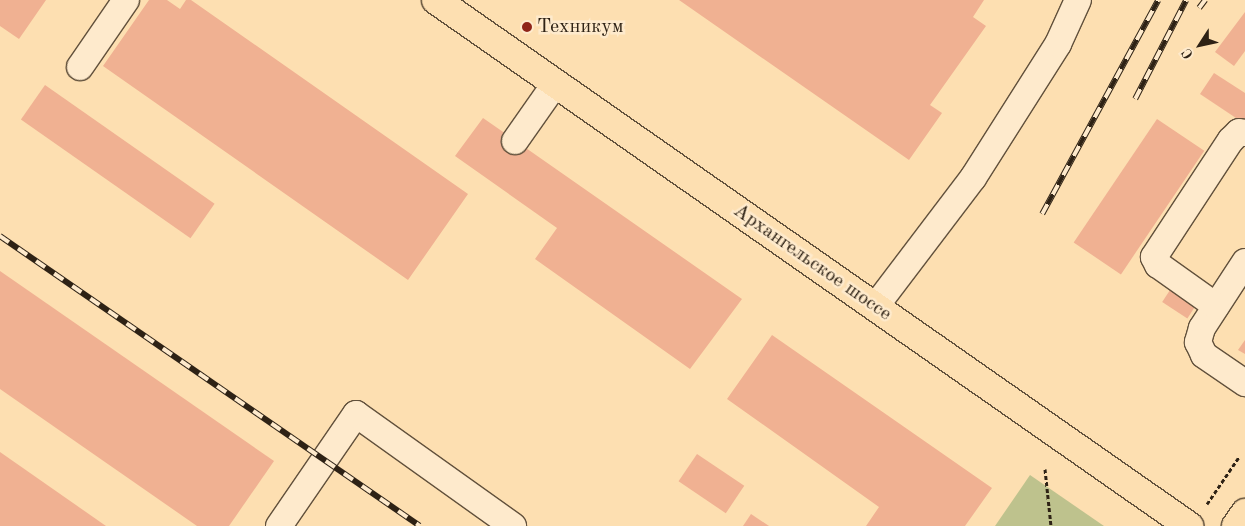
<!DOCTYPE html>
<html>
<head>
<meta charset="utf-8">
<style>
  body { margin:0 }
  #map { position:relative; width:1245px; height:526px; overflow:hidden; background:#fddfb1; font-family:"Old Standard TT",serif }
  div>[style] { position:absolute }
  .green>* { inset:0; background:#bec28d }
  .building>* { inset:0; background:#f0b192; transform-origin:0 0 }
  .path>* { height:3px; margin-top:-1.5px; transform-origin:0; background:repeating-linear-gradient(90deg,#2e2215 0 4px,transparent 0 6.5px) }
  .roads { filter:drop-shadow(1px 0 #62513c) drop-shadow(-1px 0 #62513c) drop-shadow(0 1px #62513c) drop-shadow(0 -1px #62513c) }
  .minor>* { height:26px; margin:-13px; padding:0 13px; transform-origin:13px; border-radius:13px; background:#feeacc }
  .major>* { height:28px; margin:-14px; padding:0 14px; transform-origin:14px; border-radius:14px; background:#fddfb1 }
  .rail>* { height:5.5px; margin-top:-2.75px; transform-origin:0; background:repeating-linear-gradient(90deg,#feeacc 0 11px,#2e2215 0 22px); box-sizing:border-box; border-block:1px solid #2e2215 }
  .dots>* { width:14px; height:14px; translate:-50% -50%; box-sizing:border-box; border:2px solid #feeacc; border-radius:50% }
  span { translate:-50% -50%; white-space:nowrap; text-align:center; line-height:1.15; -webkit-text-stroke:5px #feeacc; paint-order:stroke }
  .poi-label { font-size:20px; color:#2e2215 }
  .left { translate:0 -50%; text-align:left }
  .street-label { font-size:20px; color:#2e2215 }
  .north { position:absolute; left:1175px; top:20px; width:50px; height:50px; -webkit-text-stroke:4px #feeacc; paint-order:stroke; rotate:235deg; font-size:14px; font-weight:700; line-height:20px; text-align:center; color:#2e2215 }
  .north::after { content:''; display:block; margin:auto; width:18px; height:22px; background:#2e2215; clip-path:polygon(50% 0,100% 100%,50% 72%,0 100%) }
</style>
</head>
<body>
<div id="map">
  <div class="green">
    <div style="clip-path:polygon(1030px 475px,1104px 526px,995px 526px)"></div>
  </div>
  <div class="building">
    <div style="clip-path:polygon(0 0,46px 0,19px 39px,0 26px)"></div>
    <div style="clip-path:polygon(149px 0,167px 0,180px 9px,186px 0,191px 0,468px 194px,408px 280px,103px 66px)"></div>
    <div style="clip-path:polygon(679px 0,984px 0,973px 17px,986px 26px,930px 105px,942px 113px,909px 160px)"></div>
    <div style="clip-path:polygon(1245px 12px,1245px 51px,1234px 66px,1215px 52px)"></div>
    <div style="clip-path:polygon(1214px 73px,1245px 93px,1245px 124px,1200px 94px)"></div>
    <div style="left:45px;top:85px;width:207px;height:42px;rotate:35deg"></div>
    <div style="clip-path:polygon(483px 118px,742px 299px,690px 369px,535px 259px,557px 228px,455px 156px)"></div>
    <div style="left:1157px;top:119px;width:57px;height:149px;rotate:34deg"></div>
    <div style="clip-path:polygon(0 271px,274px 461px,229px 526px,197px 526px,0 389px)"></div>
    <div style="left:1172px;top:287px;width:30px;height:18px;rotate:33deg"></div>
    <div style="clip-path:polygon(772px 335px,992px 488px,965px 526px,866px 526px,879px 507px,727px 399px)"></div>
    <div style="clip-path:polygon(1245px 340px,1245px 354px,1238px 350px)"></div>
    <div style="clip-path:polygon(0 452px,106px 526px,0 526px)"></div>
    <div style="left:697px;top:454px;width:57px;height:33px;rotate:34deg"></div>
    <div style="clip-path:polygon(751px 514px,769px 526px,743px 526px)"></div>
  </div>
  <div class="path">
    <div style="left:1045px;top:469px;width:57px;rotate:84deg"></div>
    <div style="left:1207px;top:504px;width:57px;rotate:-55.8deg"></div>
  </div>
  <div class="roads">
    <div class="minor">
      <div style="left:80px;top:67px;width:81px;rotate:-55.5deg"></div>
      <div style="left:515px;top:141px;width:70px;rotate:-54.9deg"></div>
      <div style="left:1245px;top:262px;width:79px;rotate:123.1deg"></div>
      <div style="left:1202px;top:328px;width:15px;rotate:106deg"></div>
      <div style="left:1198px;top:342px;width:14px;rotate:65deg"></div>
      <div style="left:1204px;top:355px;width:50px;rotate:34.3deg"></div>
      <div style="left:1216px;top:306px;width:71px;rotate:-144.7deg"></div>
      <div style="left:1158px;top:265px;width:9px;rotate:-117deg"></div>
      <div style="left:1154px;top:257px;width:140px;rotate:-56.7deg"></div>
      <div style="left:1231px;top:140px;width:11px;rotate:-45deg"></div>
      <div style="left:1239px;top:132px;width:6px;rotate:9deg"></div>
      <div style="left:875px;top:307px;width:162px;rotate:-52.8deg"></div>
      <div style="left:973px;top:178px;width:159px;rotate:-57.6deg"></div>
      <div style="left:1058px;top:44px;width:48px;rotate:-65.6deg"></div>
      <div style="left:279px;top:526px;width:136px;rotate:-55.5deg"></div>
      <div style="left:356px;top:414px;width:193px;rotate:35.5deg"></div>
    </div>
    <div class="major">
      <div style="left:436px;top:0;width:919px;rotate:34.94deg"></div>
      <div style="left:1236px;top:526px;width:16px;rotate:-55deg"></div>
    </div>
  </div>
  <div class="rail">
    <div style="left:1199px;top:8px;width:10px;rotate:-53deg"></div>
    <div style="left:1135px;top:99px;width:111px;rotate:-62.7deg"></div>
    <div style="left:1042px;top:214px;width:243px;rotate:-61.5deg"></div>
    <div style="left:0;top:236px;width:510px;rotate:34.62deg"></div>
  </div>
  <div class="dots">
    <div style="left:527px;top:27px;background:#8f2418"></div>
  </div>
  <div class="poi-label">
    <span class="left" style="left:537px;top:27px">Техникум</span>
  </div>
  <div class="street-label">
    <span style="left:812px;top:263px;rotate:35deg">Архангельское шоссе</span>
  </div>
  <div class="north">С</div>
</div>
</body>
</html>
